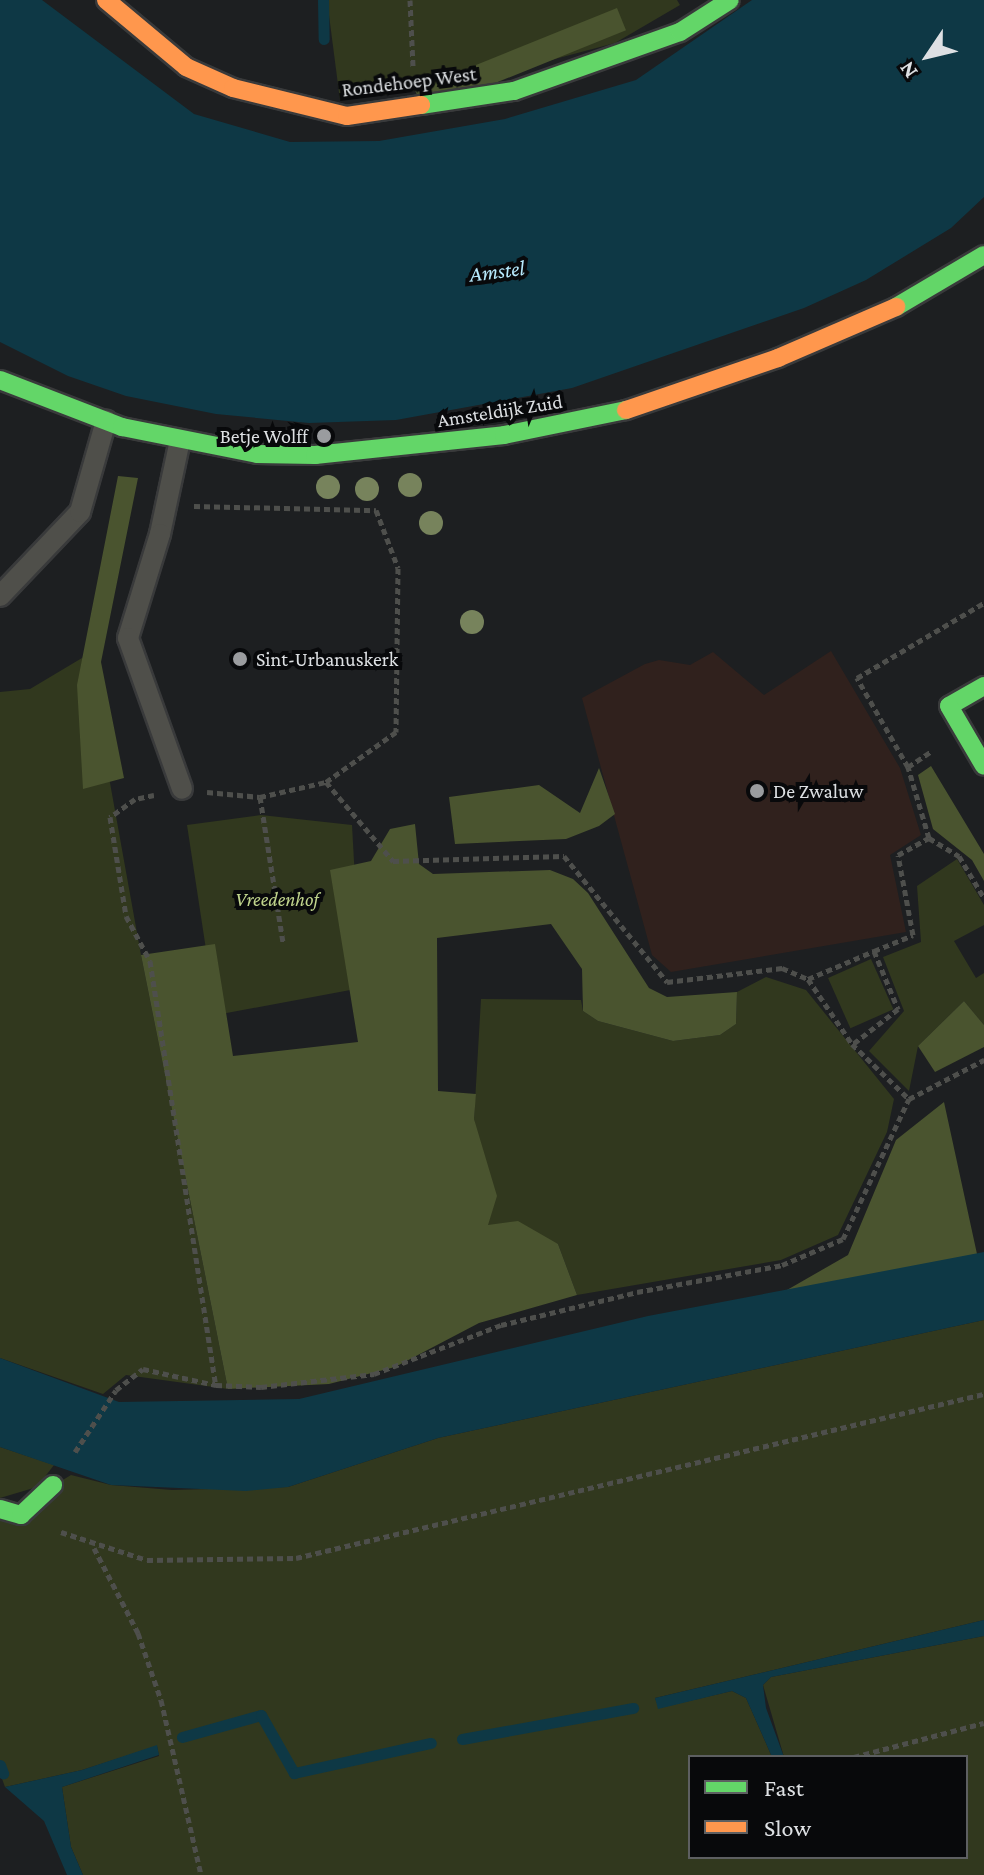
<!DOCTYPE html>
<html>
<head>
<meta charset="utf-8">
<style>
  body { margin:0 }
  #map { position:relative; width:984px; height:1875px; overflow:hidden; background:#1d1f21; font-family:"Crimson Pro",serif }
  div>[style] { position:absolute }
  .education>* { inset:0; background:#30211d }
  .green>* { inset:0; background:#31381e; transform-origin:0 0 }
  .forest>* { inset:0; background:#4a542f; transform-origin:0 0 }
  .water>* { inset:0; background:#0e3845 }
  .stream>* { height:11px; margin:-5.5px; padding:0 5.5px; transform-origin:5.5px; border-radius:5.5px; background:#0e3845 }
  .path>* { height:5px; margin-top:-2.5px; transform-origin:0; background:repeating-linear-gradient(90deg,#4e4f4c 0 6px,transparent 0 10px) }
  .roads { filter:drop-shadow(2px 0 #393a3b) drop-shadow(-2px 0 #393a3b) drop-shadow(0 2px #393a3b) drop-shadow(0 -2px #393a3b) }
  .lane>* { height:20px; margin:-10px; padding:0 10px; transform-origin:10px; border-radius:10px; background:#4f4f4a }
  .fast>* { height:18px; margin:-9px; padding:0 9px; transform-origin:9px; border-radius:9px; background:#63d668 }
  .slow>* { height:18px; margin:-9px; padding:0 9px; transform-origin:9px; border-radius:9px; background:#ff974d }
  .trees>* { width:24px; height:24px; margin:-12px; border-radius:50%; background:#77835c }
  .dots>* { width:22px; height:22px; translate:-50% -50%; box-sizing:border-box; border:4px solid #08090b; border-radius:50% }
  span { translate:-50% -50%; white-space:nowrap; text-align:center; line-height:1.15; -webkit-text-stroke:8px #08090b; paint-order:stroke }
  .street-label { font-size:20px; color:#dde0e3 }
  .poi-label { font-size:20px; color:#dde0e3 }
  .right { translate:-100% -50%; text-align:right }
  .left { translate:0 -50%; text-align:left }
  .park-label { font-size:20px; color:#c1d58d; font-style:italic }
  .water-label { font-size:22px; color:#b7eafd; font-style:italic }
  .legend { position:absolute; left:688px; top:1755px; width:280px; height:104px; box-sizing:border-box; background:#08090b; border:2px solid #5d5f61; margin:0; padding:10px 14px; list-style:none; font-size:24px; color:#dde0e3 }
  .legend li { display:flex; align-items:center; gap:16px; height:40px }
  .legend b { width:40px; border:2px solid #5d5f61 }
  .north { position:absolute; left:888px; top:16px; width:80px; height:80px; -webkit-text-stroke:6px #08090b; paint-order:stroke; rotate:235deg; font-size:22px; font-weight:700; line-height:32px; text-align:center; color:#dde0e3 }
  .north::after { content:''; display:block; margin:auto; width:28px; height:36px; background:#dde0e3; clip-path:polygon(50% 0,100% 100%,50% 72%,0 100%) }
</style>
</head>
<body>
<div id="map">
  <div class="education">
    <div style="clip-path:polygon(831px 651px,900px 768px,921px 835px,890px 855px,906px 932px,671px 972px,652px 955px,582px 698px,645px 664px,659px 660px,690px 665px,713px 652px,764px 695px)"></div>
  </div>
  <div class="green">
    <div style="clip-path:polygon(327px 0,677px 0,680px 5px,615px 43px,454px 86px,340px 100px)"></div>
    <div style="clip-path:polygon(87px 655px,141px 955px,228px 1389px,126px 1375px,103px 1394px,0 1358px,0 692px,30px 689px)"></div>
    <div style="clip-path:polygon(261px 815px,352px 825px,361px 988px,216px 1015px,187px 825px)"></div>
    <div style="clip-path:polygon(957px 859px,984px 905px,984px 925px,954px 941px,976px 978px,984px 973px,984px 1025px,964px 1001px,918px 1046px,909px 1091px,869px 1051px,904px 1011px,883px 957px,921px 942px,917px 886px)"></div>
    <div style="left:871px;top:959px;width:55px;height:47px;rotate:66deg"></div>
    <div style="clip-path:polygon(766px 977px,806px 990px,894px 1099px,887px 1132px,838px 1235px,781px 1260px,577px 1295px,558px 1244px,487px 1226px,474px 1119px,481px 999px,581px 1000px,583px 1011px,598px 1021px,673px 1041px,720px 1035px,736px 1024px,737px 992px)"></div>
    <div style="clip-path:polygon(984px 1320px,984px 1620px,655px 1698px,659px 1708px,732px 1691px,746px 1698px,772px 1757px,690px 1757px,690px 1857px,966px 1857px,966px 1757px,784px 1757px,763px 1685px,771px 1677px,984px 1636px,984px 1875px,83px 1875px,71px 1847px,62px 1787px,159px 1756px,157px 1746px,82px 1770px,5px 1787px,0 1773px,0 1518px,71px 1475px,111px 1485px,172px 1490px,288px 1487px,438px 1438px)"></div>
    <div style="clip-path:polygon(0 1447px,54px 1465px,37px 1487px,0 1498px)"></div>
  </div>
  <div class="forest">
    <div style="left:617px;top:8px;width:24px;height:218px;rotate:68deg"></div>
    <div style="clip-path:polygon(118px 476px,138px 478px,101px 662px,124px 778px,83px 789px,77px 685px)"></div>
    <div style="clip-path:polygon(931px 766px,984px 854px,984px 881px,972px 860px,933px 829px,918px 775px)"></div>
    <div style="clip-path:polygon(599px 768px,615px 814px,599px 826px,566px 839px,455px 844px,449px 797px,539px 785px,580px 813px)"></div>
    <div style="clip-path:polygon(415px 824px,419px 864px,433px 874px,550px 870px,573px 879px,588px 893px,649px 988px,667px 997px,737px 992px,736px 1024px,720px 1035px,673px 1041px,598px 1021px,583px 1011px,582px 969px,551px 924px,437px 938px,438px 1091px,476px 1094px,474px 1119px,497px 1196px,488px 1225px,518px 1221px,558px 1244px,577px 1295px,479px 1323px,395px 1367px,329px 1384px,228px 1389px,141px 955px,215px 944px,233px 1056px,358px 1042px,330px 870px,371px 861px,390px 829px)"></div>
    <div style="clip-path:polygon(964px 1001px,984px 1025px,984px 1047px,935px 1072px,918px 1046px)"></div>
    <div style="clip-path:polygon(944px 1102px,977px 1254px,780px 1294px,848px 1255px,896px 1140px)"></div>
  </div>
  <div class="water">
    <div style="clip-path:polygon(0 0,42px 0,194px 114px,290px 142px,379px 141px,505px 119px,636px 80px,752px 0,984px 0,984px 197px,951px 228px,866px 280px,804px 308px,572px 388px,396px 420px,309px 423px,216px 414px,126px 396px,68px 376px,0 342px)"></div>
    <div style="clip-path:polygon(984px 1252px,984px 1320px,438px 1438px,288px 1487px,246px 1491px,111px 1485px,0 1447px,0 1358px,119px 1402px,299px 1399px,648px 1316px)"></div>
    <div style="clip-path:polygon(984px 1620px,984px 1636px,771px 1677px,763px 1685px,766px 1708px,784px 1757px,772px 1757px,746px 1698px,732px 1691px,658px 1709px,655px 1698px)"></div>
    <div style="clip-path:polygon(157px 1745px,159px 1755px,62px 1787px,71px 1847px,83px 1875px,67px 1875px,44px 1821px,5px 1787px,82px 1770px)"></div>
  </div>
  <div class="stream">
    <div style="left:323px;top:0;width:39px;rotate:89deg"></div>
    <div style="left:182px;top:1737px;width:82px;rotate:-15.6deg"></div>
    <div style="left:261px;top:1715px;width:67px;rotate:60.4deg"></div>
    <div style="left:294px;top:1773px;width:140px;rotate:-12.4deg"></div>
    <div style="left:462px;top:1739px;width:174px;rotate:-10.3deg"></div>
    <div style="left:0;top:1765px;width:9px;rotate:69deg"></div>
  </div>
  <div class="path">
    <div style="left:410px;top:0;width:67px;rotate:87.4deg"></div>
    <div style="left:194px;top:506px;width:182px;rotate:1.3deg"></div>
    <div style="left:376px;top:510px;width:62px;rotate:69.2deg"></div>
    <div style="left:398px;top:568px;width:164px;rotate:90.7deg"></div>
    <div style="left:396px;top:732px;width:86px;rotate:144.5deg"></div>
    <div style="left:908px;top:767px;width:103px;rotate:-119.8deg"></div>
    <div style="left:857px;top:678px;width:147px;rotate:-30.6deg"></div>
    <div style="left:207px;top:792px;width:53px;rotate:5.4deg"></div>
    <div style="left:260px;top:797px;width:68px;rotate:-12.8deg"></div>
    <div style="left:326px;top:782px;width:104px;rotate:49.7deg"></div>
    <div style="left:393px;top:861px;width:171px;rotate:-1.7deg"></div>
    <div style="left:564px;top:856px;width:163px;rotate:50.7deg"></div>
    <div style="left:667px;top:982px;width:116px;rotate:-6.9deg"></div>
    <div style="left:782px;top:968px;width:28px;rotate:23deg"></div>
    <div style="left:808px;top:979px;width:78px;rotate:55.9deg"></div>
    <div style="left:852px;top:1044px;width:79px;rotate:44deg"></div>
    <div style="left:154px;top:795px;width:19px;rotate:168deg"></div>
    <div style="left:135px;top:799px;width:31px;rotate:144deg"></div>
    <div style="left:110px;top:817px;width:100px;rotate:80.8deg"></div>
    <div style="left:126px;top:916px;width:51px;rotate:61.9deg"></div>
    <div style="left:150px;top:961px;width:429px;rotate:81.2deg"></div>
    <div style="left:260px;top:797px;width:148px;rotate:81deg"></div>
    <div style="left:929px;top:838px;width:74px;rotate:-106.5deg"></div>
    <div style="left:908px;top:767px;width:29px;rotate:-34deg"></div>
    <div style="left:874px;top:951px;width:42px;rotate:-22.3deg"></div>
    <div style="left:913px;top:935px;width:81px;rotate:-100.6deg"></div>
    <div style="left:898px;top:855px;width:35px;rotate:-29deg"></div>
    <div style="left:929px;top:838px;width:35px;rotate:31deg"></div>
    <div style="left:959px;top:856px;width:49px;rotate:59.2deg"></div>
    <div style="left:808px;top:979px;width:72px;rotate:-23deg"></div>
    <div style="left:874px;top:951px;width:63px;rotate:67.5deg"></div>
    <div style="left:898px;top:1009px;width:57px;rotate:142.1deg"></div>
    <div style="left:75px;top:1452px;width:74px;rotate:-56.5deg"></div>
    <div style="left:116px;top:1390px;width:34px;rotate:-38deg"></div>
    <div style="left:143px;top:1369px;width:75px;rotate:12.4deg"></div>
    <div style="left:216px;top:1385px;width:45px;rotate:2.5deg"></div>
    <div style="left:261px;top:1387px;width:114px;rotate:-6.6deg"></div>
    <div style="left:374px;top:1374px;width:136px;rotate:-21.1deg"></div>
    <div style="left:501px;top:1325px;width:140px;rotate:-13.6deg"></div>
    <div style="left:637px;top:1292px;width:147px;rotate:-10.5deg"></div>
    <div style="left:782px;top:1265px;width:66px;rotate:-23.1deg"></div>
    <div style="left:843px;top:1239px;width:155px;rotate:-64.8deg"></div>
    <div style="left:909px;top:1099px;width:85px;rotate:-27.5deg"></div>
    <div style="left:61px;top:1532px;width:90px;rotate:18deg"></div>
    <div style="left:147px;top:1560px;width:149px;rotate:-0.8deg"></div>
    <div style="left:296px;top:1558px;width:707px;rotate:-13.41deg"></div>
    <div style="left:94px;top:1548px;width:96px;rotate:62.6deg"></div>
    <div style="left:138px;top:1633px;width:71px;rotate:71.1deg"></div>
    <div style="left:161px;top:1700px;width:180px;rotate:77.1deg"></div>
    <div style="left:854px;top:1757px;width:134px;rotate:-14.7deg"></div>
  </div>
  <div class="roads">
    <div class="lane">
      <div style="left:180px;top:440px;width:96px;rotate:102deg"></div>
      <div style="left:160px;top:534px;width:109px;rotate:107.1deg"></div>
      <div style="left:128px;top:638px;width:160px;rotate:70.3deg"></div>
      <div style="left:0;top:596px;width:116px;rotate:-46.4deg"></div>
      <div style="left:80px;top:512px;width:95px;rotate:-74.1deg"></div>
    </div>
    <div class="fast">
      <div style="left:421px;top:105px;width:94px;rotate:-8.6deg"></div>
      <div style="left:514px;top:91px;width:176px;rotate:-19.6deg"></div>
      <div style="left:680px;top:32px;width:59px;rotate:-32.6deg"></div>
      <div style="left:896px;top:307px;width:102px;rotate:-30.6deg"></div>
      <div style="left:0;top:380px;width:131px;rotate:21.1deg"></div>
      <div style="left:122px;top:427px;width:138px;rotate:11.3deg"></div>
      <div style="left:257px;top:454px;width:58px;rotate:1deg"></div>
      <div style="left:315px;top:455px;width:190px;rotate:-6deg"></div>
      <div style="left:504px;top:435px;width:125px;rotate:-11.6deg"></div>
      <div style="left:984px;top:686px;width:40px;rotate:150.3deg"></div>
      <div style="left:949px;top:706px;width:69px;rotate:59.7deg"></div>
      <div style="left:0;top:1509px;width:22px;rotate:16deg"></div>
      <div style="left:21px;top:1515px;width:44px;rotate:-43.2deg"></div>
    </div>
    <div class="slow">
      <div style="left:106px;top:0;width:104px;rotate:39.9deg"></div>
      <div style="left:186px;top:67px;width:51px;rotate:24.1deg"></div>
      <div style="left:233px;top:88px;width:117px;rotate:13.8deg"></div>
      <div style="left:347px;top:116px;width:75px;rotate:-8.5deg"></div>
      <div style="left:626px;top:410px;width:161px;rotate:-18.9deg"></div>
      <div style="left:778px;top:358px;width:129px;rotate:-23.4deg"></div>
    </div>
  </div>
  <div class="trees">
    <div style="left:410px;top:485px"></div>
    <div style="left:328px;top:487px"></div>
    <div style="left:367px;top:489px"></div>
    <div style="left:431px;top:523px"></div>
    <div style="left:472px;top:622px"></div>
  </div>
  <div class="dots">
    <div style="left:324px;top:436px;background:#9a9c9f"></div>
    <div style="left:240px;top:659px;background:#9a9c9f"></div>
    <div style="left:757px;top:791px;background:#9a9c9f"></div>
  </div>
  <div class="street-label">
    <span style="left:409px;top:82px;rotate:-7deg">Rondehoep West</span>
    <span style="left:500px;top:411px;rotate:-9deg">Amsteldijk Zuid</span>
  </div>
  <div class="poi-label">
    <span class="right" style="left:308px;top:436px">Betje Wolff</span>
    <span class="left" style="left:256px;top:659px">Sint-Urbanuskerk</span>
    <span class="left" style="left:773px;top:791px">De Zwaluw</span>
  </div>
  <div class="park-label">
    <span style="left:277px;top:899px">Vreedenhof</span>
  </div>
  <div class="water-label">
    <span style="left:497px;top:271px;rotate:-7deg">Amstel</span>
  </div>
  <ul class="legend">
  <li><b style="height:10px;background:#63d668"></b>Fast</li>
  <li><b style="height:10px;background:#ff974d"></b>Slow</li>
  </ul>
  <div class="north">N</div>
</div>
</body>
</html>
